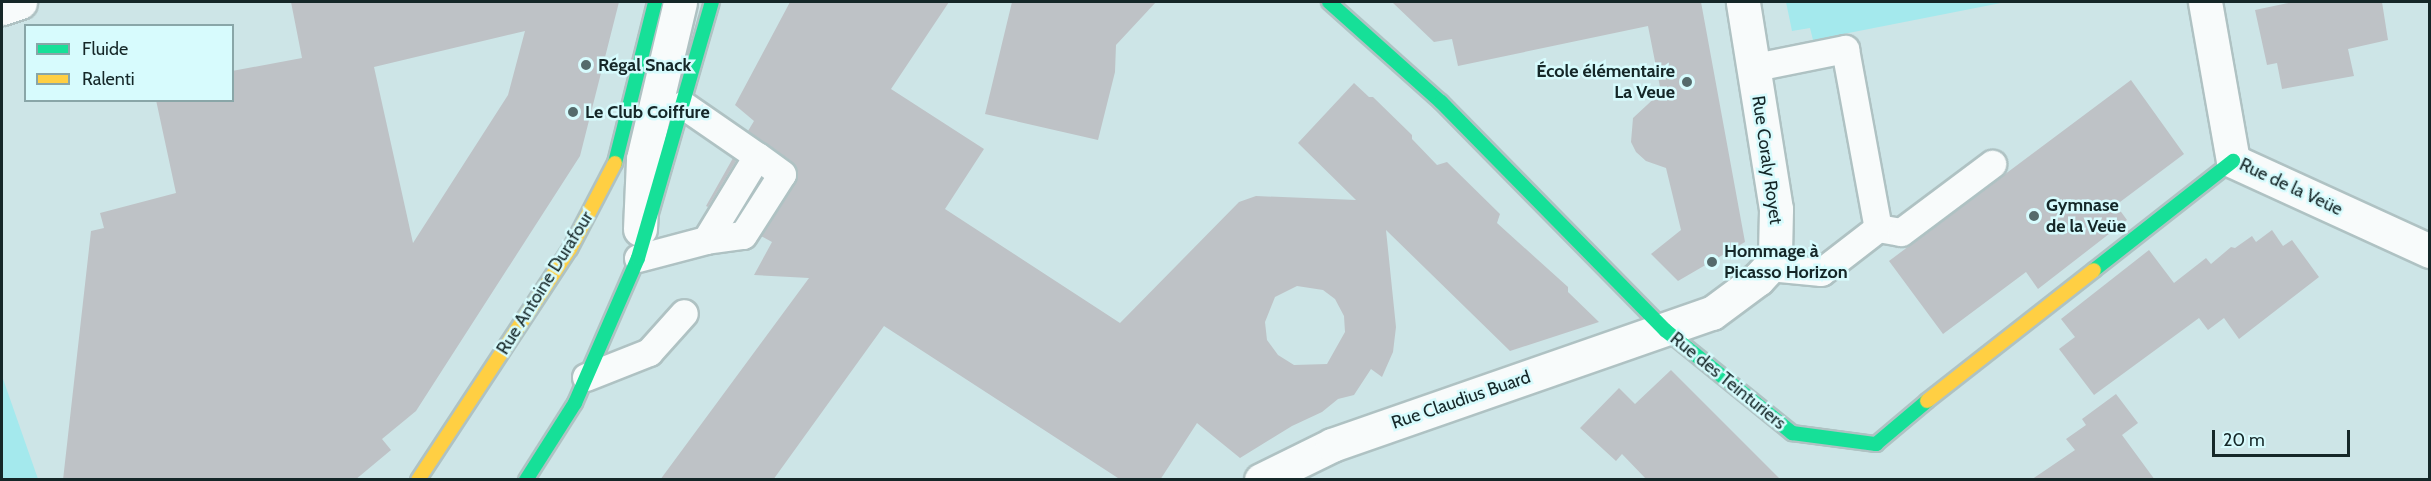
<!DOCTYPE html>
<html>
<head>
<meta charset="utf-8">
<style>
  body { margin:0 }
  #map { position:relative; width:2431px; height:481px; overflow:hidden; background:#cde5e7; font-family:Cabin,sans-serif }
  div>[style] { position:absolute }
  .green>* { inset:0; background:#a4e9ed }
  .building>* { inset:0; background:#bec2c6 }
  .roads { filter:drop-shadow(2px 0 #afc2c3) drop-shadow(-2px 0 #afc2c3) drop-shadow(0 2px #afc2c3) drop-shadow(0 -2px #afc2c3) }
  .lane>* { height:27px; margin:-13.5px; padding:0 13.5px; transform-origin:13.5px; border-radius:13.5px; background:#f8fbfb }
  .street>* { height:33px; margin:-16.5px; padding:0 16.5px; transform-origin:16.5px; border-radius:16.5px; background:#f8fbfb }
  .fast>* { height:14px; margin:-7px; padding:0 7px; transform-origin:7px; border-radius:7px; background:#16e098 }
  .slow>* { height:14px; margin:-7px; padding:0 7px; transform-origin:7px; border-radius:7px; background:#ffcf43 }
  .dots>* { width:16px; height:16px; translate:-50% -50%; box-sizing:border-box; border:3px solid #d7fbfd; border-radius:50% }
  span { translate:-50% -50%; white-space:nowrap; text-align:center; line-height:1.15; -webkit-text-stroke:5px #d7fbfd; paint-order:stroke }
  .poi-label { font-size:18px; color:#152728; font-weight:700 }
  .left { translate:0 -50%; text-align:left }
  .right { translate:-100% -50%; text-align:right }
  .street-label { font-size:18px; color:#152728 }
  .frame { position:absolute; inset:0; border:3px solid #152728; pointer-events:none }
  .legend { position:absolute; left:24px; top:24px; width:210px; height:78px; box-sizing:border-box; background:#d7fbfd; border:2px solid #89a6a8; margin:0; padding:8px 10px; list-style:none; font-size:18px; color:#152728 }
  .legend li { display:flex; align-items:center; gap:12px; height:30px }
  .legend b { width:30px; border:2px solid #89a6a8 }
  .scale { position:absolute; left:2212px; top:430px; width:138px; height:27px; box-sizing:border-box; border:3px solid #152728; border-top:0; padding-left:8px; font-size:18px; line-height:21px; white-space:nowrap; color:#152728; -webkit-text-stroke:4px #d7fbfd; paint-order:stroke }
</style>
</head>
<body>
<div id="map">
  <div class="green">
    <div style="clip-path:polygon(1786px 2px,2006px 2px,1813px 40px,1810px 28px,1792px 31px)"></div>
    <div style="clip-path:polygon(2px 376px,38px 479px,2px 479px)"></div>
  </div>
  <div class="building">
    <div style="clip-path:polygon(evenodd,291px 2px,619px 2px,580px 156px,416px 411px,382px 439px,391px 450px,355px 480px,63px 480px,91px 231px,104px 228px,100px 213px,176px 193px,156px 100px,232px 100px,232px 71px,302px 58px,291px 2px,525px 31px,508px 95px,413px 243px,374px 67px,525px 31px)"></div>
    <div style="clip-path:polygon(evenodd,790px 2px,949px 2px,891px 89px,984px 149px,945px 209px,1120px 323px,1239px 202px,1256px 196px,1356px 200px,1298px 143px,1354px 83px,1369px 97px,1373px 97px,1412px 135px,1412px 139px,1437px 165px,1447px 162px,1500px 214px,1497px 223px,1568px 287px,1568px 292px,1599px 322px,1510px 351px,1386px 230px,1396px 327px,1393px 352px,1382px 377px,1371px 369px,1354px 395px,1338px 399px,1322px 412px,1292px 426px,1240px 458px,1197px 423px,1160px 480px,1121px 480px,884px 326px,773px 480px,660px 480px,809px 278px,754px 275px,772px 242px,761px 236px,798px 174px,791px 161px,748px 131px,754px 121px,735px 105px,790px 2px,1297px 286px,1323px 290px,1335px 299px,1344px 316px,1345px 332px,1327px 364px,1294px 365px,1278px 355px,1267px 340px,1265px 322px,1275px 297px,1297px 286px)"></div>
    <div style="clip-path:polygon(1012px 2px,1156px 2px,1116px 45px,1115px 72px,1098px 140px,985px 114px)"></div>
    <div style="clip-path:polygon(1392px 2px,1701px 2px,1745px 242px,1678px 281px,1651px 254px,1681px 230px,1666px 168px,1646px 161px,1636px 152px,1631px 142px,1633px 118px,1661px 92px,1648px 26px,1458px 66px,1452px 39px,1434px 42px)"></div>
    <div style="clip-path:polygon(2293px 2px,2382px 2px,2388px 40px,2348px 49px,2354px 76px,2282px 89px,2277px 63px,2267px 65px,2255px 10px)"></div>
    <div style="clip-path:polygon(2131px 80px,2184px 154px,2116px 205px,2127px 220px,2038px 289px,2026px 272px,1943px 334px,1889px 261px)"></div>
    <div style="clip-path:polygon(733px 158px,736px 161px,708px 207px,706px 206px)"></div>
    <div style="clip-path:polygon(2272px 230px,2283px 246px,2292px 240px,2319px 277px,2239px 339px,2224px 318px,2208px 330px,2199px 318px,2094px 395px,2059px 349px,2075px 337px,2061px 319px,2149px 250px,2174px 283px,2206px 258px,2211px 264px,2231px 247px,2235px 248px,2252px 236px,2256px 242px)"></div>
    <div style="clip-path:polygon(1671px 370px,1781px 480px,1647px 480px,1622px 454px,1616px 461px,1580px 428px,1619px 388px,1635px 404px)"></div>
    <div style="clip-path:polygon(2116px 394px,2138px 423px,2122px 435px,2155px 480px,2031px 480px,2075px 450px,2066px 439px,2086px 425px,2082px 419px)"></div>
  </div>
  <div class="roads">
    <div class="lane">
      <div style="left:1755px;top:67px;width:92px;rotate:-11.3deg"></div>
      <div style="left:1845px;top:49px;width:182px;rotate:79.6deg"></div>
      <div style="left:1878px;top:228px;width:72px;rotate:142.3deg"></div>
      <div style="left:1821px;top:272px;width:52px;rotate:-174.5deg"></div>
      <div style="left:1878px;top:228px;width:23px;rotate:10deg"></div>
      <div style="left:1901px;top:232px;width:114px;rotate:-36.8deg"></div>
      <div style="left:706px;top:240px;width:37px;rotate:-8deg"></div>
      <div style="left:743px;top:235px;width:72px;rotate:-57.4deg"></div>
      <div style="left:782px;top:174px;width:31px;rotate:-144deg"></div>
      <div style="left:638px;top:258px;width:70px;rotate:-14.8deg"></div>
      <div style="left:706px;top:240px;width:98px;rotate:-58.7deg"></div>
      <div style="left:757px;top:156px;width:90px;rotate:-145.4deg"></div>
      <div style="left:586px;top:377px;width:68px;rotate:-21.6deg"></div>
      <div style="left:649px;top:352px;width:52px;rotate:-48.1deg"></div>
    </div>
    <div class="street">
      <div style="left:2205px;top:2px;width:161px;rotate:80deg"></div>
      <div style="left:2233px;top:161px;width:217px;rotate:24.6deg"></div>
      <div style="left:2px;top:8px;width:19px;rotate:-18deg"></div>
      <div style="left:640px;top:229px;width:70px;rotate:-87.5deg"></div>
      <div style="left:643px;top:159px;width:161px;rotate:-76.7deg"></div>
      <div style="left:1261px;top:480px;width:79px;rotate:-26.2deg"></div>
      <div style="left:1332px;top:445px;width:402px;rotate:-19.2deg"></div>
      <div style="left:1712px;top:313px;width:57px;rotate:-36.5deg"></div>
      <div style="left:1758px;top:279px;width:16px;rotate:-47deg"></div>
      <div style="left:1769px;top:267px;width:14px;rotate:-65deg"></div>
      <div style="left:1775px;top:254px;width:45px;rotate:-88.7deg"></div>
      <div style="left:1776px;top:209px;width:210px;rotate:-99.1deg"></div>
    </div>
    <div class="fast">
      <div style="left:1329px;top:2px;width:150px;rotate:41.8deg"></div>
      <div style="left:1441px;top:102px;width:320px;rotate:45.5deg"></div>
      <div style="left:1665px;top:330px;width:164px;rotate:39deg"></div>
      <div style="left:1792px;top:433px;width:85px;rotate:7.5deg"></div>
      <div style="left:1876px;top:444px;width:67px;rotate:-40.1deg"></div>
      <div style="left:615px;top:163px;width:166px;rotate:-76deg"></div>
      <div style="left:2094px;top:270px;width:177px;rotate:-38.1deg"></div>
      <div style="left:526px;top:480px;width:91px;rotate:-57.5deg"></div>
      <div style="left:575px;top:403px;width:158px;rotate:-66.5deg"></div>
      <div style="left:638px;top:258px;width:266px;rotate:-73.9deg"></div>
    </div>
    <div class="slow">
      <div style="left:1927px;top:401px;width:212px;rotate:-38.1deg"></div>
      <div style="left:418px;top:480px;width:277px;rotate:-56.7deg"></div>
      <div style="left:570px;top:249px;width:97px;rotate:-62.4deg"></div>
    </div>
  </div>
  <div class="dots">
    <div style="left:586px;top:65px;background:#556a6b"></div>
    <div style="left:1687px;top:82px;background:#556a6b"></div>
    <div style="left:573px;top:112px;background:#556a6b"></div>
    <div style="left:2034px;top:216px;background:#556a6b"></div>
    <div style="left:1712px;top:262px;background:#556a6b"></div>
  </div>
  <div class="poi-label">
    <span class="left" style="left:598px;top:65px">Régal Snack</span>
    <span class="right" style="left:1675px;top:82px">École élémentaire<br>La Veue</span>
    <span class="left" style="left:585px;top:112px">Le Club Coiffure</span>
    <span class="left" style="left:2046px;top:216px">Gymnase<br>de la Veüe</span>
    <span class="left" style="left:1724px;top:262px">Hommage à<br>Picasso Horizon</span>
  </div>
  <div class="street-label">
    <span style="left:1767px;top:160px;rotate:82deg">Rue Coraly Royet</span>
    <span style="left:2291px;top:187px;rotate:25deg">Rue de la Veüe</span>
    <span style="left:545px;top:283px;rotate:-58deg">Rue Antoine Durafour</span>
    <span style="left:1728px;top:381px;rotate:39deg">Rue des Teinturiers</span>
    <span style="left:1461px;top:400px;rotate:-19deg">Rue Claudius Buard</span>
  </div>
  <div class="frame"></div>
  <ul class="legend">
  <li><b style="height:8px;background:#16e098"></b>Fluide</li>
  <li><b style="height:8px;background:#ffcf43"></b>Ralenti</li>
  </ul>
  <div class="scale">20 m</div>
</div>
</body>
</html>
